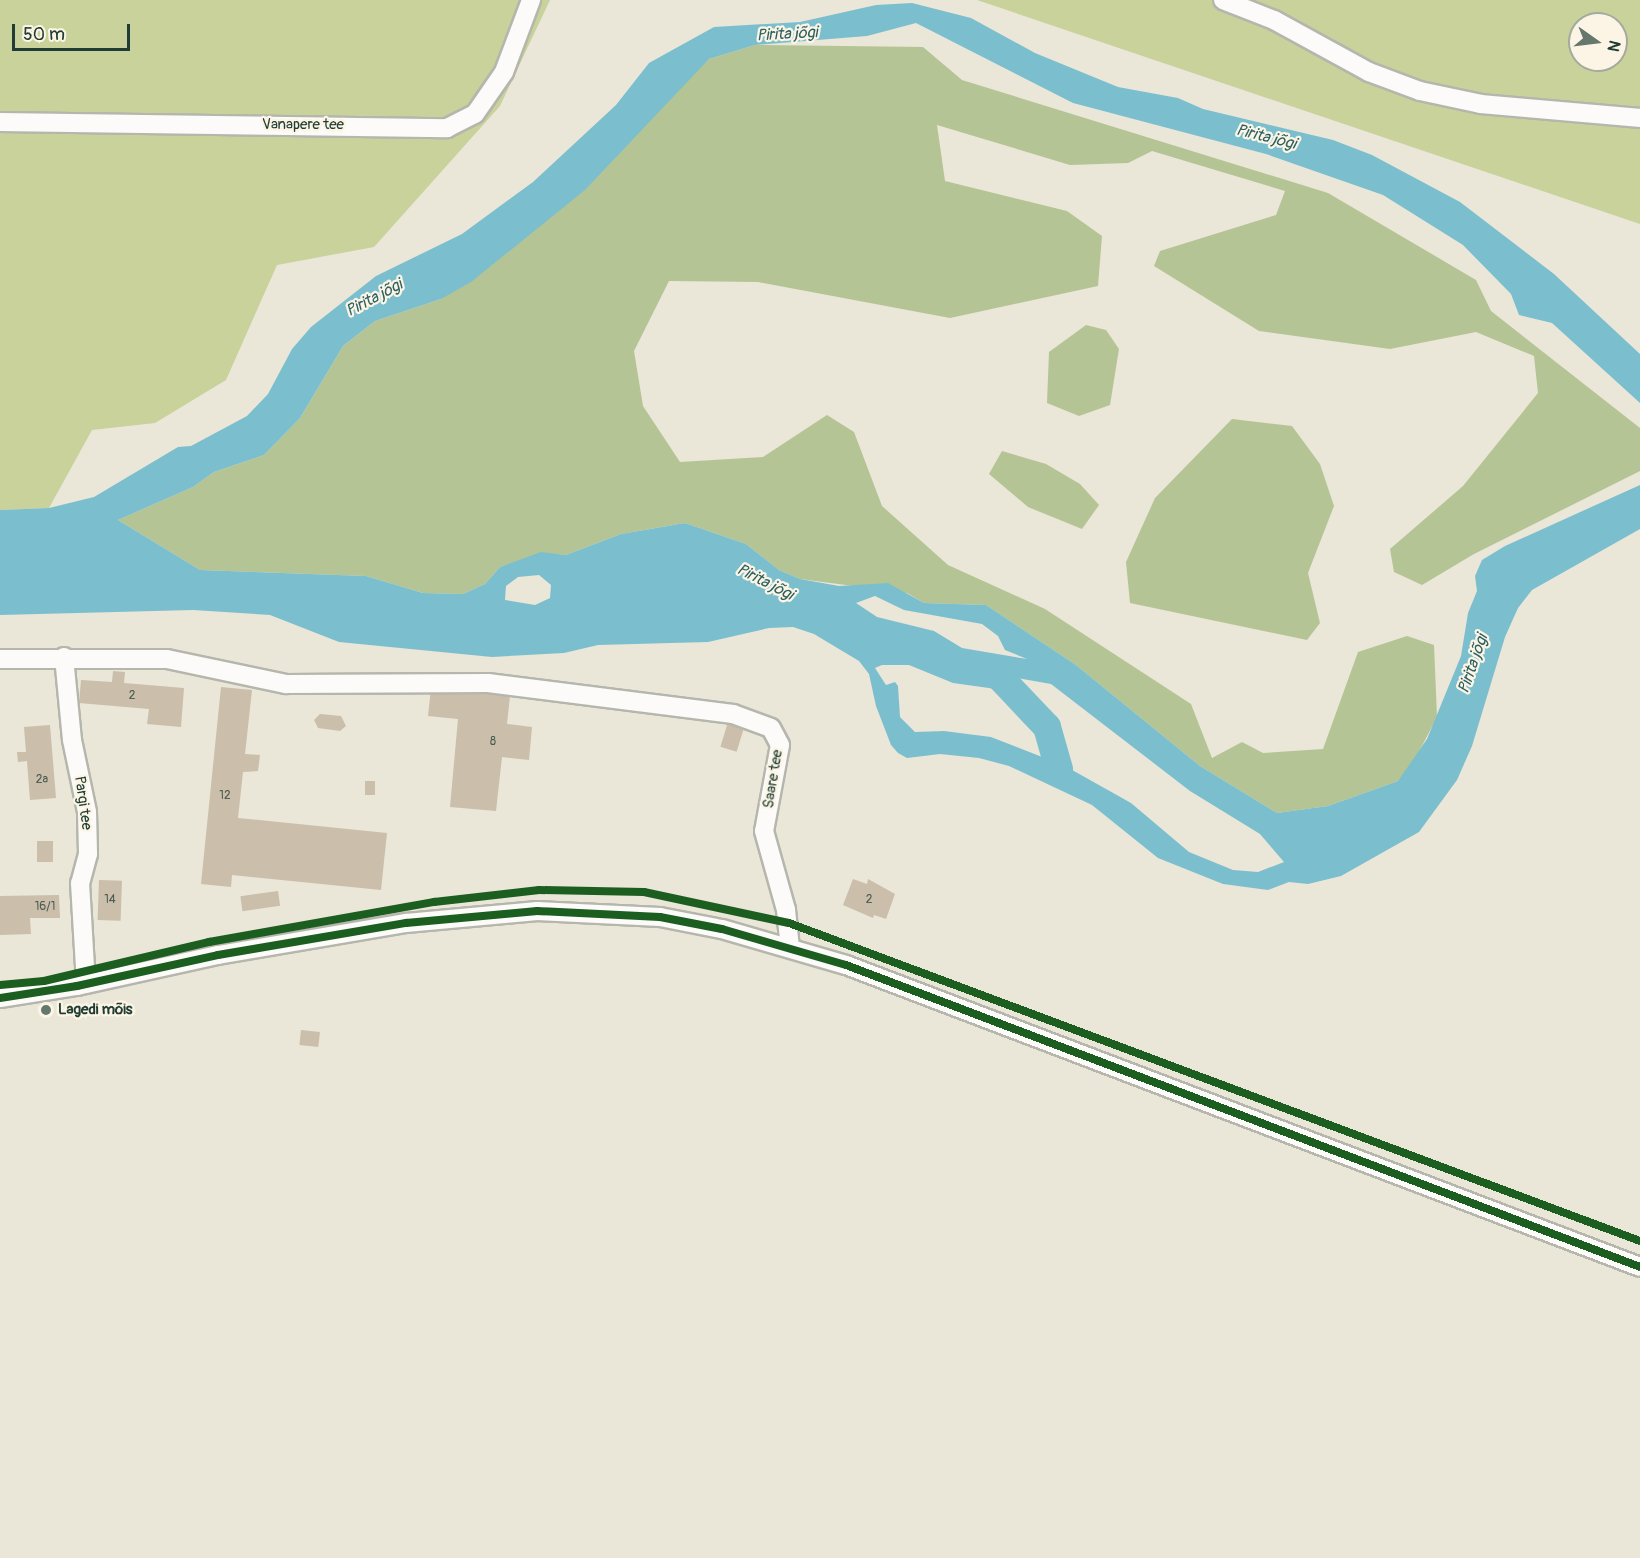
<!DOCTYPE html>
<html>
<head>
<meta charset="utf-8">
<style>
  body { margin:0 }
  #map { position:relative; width:1640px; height:1558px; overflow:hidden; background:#eae6d8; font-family:Pangolin,sans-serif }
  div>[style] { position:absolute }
  .green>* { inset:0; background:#c8d29a }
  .forest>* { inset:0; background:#b5c494 }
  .water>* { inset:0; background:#7bbfce }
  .river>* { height:28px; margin:-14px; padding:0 14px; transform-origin:14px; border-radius:14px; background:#7bbfce }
  .building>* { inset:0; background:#cbbeab; transform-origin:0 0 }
  .roads { filter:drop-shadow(2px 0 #b5b6ac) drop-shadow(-2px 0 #b5b6ac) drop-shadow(0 2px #b5b6ac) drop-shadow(0 -2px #b5b6ac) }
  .minor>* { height:18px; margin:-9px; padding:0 9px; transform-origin:9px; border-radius:9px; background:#fcfbf9 }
  .cycleway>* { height:8px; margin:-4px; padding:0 4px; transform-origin:4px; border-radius:4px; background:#1b5e20 }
  .dots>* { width:16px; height:16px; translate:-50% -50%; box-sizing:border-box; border:3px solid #fcf5e5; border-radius:50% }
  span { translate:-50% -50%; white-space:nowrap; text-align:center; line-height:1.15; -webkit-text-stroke:4.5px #fcf5e5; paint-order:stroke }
  .number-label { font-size:12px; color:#4a5d52 }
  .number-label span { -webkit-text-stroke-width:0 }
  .street-label { font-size:15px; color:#1f3d34 }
  .poi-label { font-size:15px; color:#1f3d34; font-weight:700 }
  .left { translate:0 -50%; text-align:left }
  .water-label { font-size:16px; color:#2c5f61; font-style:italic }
  .north { position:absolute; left:1568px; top:12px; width:60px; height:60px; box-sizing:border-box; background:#fcf5e5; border:2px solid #a4ab9e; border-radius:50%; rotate:104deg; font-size:16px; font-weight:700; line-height:24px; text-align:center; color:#1f3d34 }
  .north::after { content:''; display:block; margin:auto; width:21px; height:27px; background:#66786d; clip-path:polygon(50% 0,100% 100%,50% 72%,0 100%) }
  .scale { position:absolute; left:12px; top:24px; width:118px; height:27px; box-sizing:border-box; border:3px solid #1f3d34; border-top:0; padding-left:8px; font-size:18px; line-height:21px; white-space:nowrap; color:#1f3d34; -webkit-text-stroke:4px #fcf5e5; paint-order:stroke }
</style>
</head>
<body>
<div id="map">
  <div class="green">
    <div style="clip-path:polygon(0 0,550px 0,500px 106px,374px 247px,277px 265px,226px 380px,155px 423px,92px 430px,49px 508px,0 510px)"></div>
    <div style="clip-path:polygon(evenodd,977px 0,1640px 0,1640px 224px,977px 0,1580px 24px,1616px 24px,1616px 60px,1580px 60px,1580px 24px)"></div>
  </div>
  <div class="forest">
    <div style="clip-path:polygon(755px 45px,923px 47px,962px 80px,1328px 193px,1476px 280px,1491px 311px,1640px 428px,1640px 471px,1474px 554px,1422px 585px,1394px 572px,1390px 549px,1463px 486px,1538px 393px,1534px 356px,1476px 332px,1390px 349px,1259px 331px,1154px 266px,1160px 251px,1276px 215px,1285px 191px,1152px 151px,1128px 163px,1070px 165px,937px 125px,945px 181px,1067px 211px,1102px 236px,1098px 286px,950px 318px,758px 282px,669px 281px,634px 351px,643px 406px,680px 462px,763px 457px,827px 415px,854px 432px,882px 506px,948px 565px,1045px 609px,1191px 704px,1212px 758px,1242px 742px,1263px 753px,1323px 749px,1358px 652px,1407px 636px,1434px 645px,1437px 717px,1412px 765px,1398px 781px,1328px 806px,1277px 813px,1200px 766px,1076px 665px,986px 605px,924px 603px,907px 593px,800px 579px,779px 570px,746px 544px,685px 523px,621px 534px,566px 555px,541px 553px,500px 567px,485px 584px,463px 594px,423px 593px,366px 576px,200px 570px,118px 520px,193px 487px,214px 472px,264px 455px,300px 418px,343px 346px,375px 321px,441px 299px,709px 59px)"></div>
    <div style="clip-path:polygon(1086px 325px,1106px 330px,1119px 349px,1110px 405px,1079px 416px,1047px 403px,1049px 352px)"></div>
    <div style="clip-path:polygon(1232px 419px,1292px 426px,1320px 464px,1334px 506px,1308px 573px,1320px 623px,1307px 640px,1130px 603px,1126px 562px,1155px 498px)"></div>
    <div style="clip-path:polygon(1002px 451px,1046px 464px,1080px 484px,1099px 505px,1082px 529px,1028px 507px,989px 474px)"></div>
  </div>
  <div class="water">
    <div style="clip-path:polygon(evenodd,912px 3px,971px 18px,1035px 53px,1118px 87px,1178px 98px,1203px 109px,1333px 140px,1372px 155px,1460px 202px,1554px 274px,1640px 354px,1640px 403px,1552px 323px,1519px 315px,1511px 294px,1463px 245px,1383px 195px,1266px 154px,1073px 103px,916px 23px,867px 36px,755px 45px,709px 59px,585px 190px,471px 282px,441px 299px,375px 321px,343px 346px,300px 418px,264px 455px,214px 472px,193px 487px,118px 520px,200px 570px,366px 576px,423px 593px,463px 594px,485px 584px,500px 567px,541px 552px,566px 555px,621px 534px,685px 523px,746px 544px,779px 570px,800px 579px,839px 586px,888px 583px,924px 603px,986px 605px,1076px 665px,1200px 766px,1277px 813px,1328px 806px,1398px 781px,1427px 739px,1461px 656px,1468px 613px,1477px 591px,1475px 576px,1482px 560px,1505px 546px,1640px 485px,1640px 529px,1532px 590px,1518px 608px,1505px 637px,1472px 746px,1457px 780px,1419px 832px,1341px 876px,1308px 884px,1289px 882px,1268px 890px,1223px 884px,1158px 858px,1092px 805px,1009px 766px,979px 758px,940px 754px,907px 758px,898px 753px,891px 745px,876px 706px,869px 674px,859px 661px,814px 634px,793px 627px,769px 628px,708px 642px,598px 645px,564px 653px,492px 657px,339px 642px,270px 615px,193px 610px,0 615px,0 510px,49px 508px,94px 497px,178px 447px,191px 446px,247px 416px,268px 394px,292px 349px,311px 327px,376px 276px,462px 234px,533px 182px,616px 105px,649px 63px,714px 27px,800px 22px,876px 5px,912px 3px,539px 575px,551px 585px,550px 598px,535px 605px,505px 600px,506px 586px,518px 577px,539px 575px,912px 3px,875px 596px,904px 610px,982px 624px,998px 636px,1005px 650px,1027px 659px,962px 648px,934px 631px,877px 617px,856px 603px,875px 596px,912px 3px,882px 665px,909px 665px,953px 683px,996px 689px,1017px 678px,1051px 684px,1190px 791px,1260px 834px,1284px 862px,1258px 872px,1233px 870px,1189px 852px,1131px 803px,1065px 766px,991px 737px,944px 731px,915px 732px,900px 717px,898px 686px,895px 682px,886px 685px,875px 668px,882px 665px)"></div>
  </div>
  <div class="river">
    <div style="left:994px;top:671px;width:77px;rotate:46.6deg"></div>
    <div style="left:1047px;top:727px;width:44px;rotate:74.1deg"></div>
  </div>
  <div class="building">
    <div style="clip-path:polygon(113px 671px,125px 672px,124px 683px,184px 688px,181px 727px,147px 724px,149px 709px,79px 703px,81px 680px,112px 682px)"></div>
    <div style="clip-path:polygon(221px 687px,252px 690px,245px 754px,260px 755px,258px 771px,243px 772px,238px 818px,387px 833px,381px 890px,232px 875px,231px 887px,201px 884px)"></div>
    <div style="clip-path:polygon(431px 688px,510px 696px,507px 724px,532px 727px,529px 760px,502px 757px,496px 811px,450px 807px,458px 719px,428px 716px)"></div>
    <div style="clip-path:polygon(320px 714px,341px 716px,346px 726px,340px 731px,318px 728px,314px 720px)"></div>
    <div style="left:728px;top:722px;width:17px;height:26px;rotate:17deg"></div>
    <div style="clip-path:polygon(50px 725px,56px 798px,30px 800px,27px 761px,18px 762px,17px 752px,26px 752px,24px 727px)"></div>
    <div style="left:365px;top:781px;width:10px;height:14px"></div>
    <div style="left:37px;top:841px;width:16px;height:21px"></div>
    <div style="clip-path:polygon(853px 879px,867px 884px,868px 879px,895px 894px,886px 919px,874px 915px,873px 918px,843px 905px)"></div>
    <div style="left:99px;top:880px;width:23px;height:40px;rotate:2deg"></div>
    <div style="left:278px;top:891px;width:15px;height:38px;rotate:82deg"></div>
    <div style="clip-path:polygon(59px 895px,60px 918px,30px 918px,31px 934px,0 935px,0 896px)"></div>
    <div style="left:301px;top:1030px;width:19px;height:15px;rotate:6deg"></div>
  </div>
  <div class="roads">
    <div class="minor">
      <div style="left:1223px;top:0;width:55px;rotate:21.4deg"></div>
      <div style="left:1274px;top:20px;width:108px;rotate:28.7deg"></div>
      <div style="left:1369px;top:72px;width:54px;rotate:20.4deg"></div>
      <div style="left:1420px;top:91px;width:62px;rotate:12deg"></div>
      <div style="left:1481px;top:104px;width:160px;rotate:5deg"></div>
      <div style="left:0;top:122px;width:447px;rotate:0.8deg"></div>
      <div style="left:447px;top:128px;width:31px;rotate:-27deg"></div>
      <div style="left:475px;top:114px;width:51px;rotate:-55.4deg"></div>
      <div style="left:504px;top:72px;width:77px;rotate:-69.4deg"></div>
      <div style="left:64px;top:657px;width:83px;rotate:84.5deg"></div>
      <div style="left:72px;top:740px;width:74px;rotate:78.2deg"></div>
      <div style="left:87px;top:812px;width:42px;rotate:88.6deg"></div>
      <div style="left:88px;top:854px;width:30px;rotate:105deg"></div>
      <div style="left:80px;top:883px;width:101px;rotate:86.6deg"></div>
      <div style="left:0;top:659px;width:167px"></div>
      <div style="left:167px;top:659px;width:122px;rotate:11.9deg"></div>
      <div style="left:286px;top:684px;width:202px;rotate:-0.3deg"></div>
      <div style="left:488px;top:683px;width:247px;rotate:7.2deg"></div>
      <div style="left:733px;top:714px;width:40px;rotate:20.2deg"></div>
      <div style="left:771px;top:728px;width:19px;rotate:62deg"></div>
      <div style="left:780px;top:745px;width:87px;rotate:100.5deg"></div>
      <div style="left:764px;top:831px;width:82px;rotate:74.4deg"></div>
      <div style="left:786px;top:910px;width:37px;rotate:84deg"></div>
      <div style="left:0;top:998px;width:78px;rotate:-8.9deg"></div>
      <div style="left:77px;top:986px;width:144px;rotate:-12.4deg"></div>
      <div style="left:218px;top:955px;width:191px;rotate:-9.7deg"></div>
      <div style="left:406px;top:923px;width:132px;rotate:-5.2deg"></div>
      <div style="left:537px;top:911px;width:123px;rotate:2.8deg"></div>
      <div style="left:660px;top:917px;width:63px;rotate:11deg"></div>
      <div style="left:722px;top:929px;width:129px;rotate:16.2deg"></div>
      <div style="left:846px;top:965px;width:849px;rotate:20.82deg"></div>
    </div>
  </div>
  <div class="cycleway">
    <div style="left:0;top:985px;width:44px;rotate:-5.2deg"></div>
    <div style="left:44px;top:981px;width:170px;rotate:-13.3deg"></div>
    <div style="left:209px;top:942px;width:229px;rotate:-10.1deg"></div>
    <div style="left:434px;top:902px;width:106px;rotate:-6.5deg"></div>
    <div style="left:539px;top:890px;width:105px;rotate:1.1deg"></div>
    <div style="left:644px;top:892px;width:148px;rotate:12.1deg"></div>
    <div style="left:789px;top:923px;width:908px;rotate:20.49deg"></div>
    <div style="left:0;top:998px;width:78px;rotate:-8.9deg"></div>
    <div style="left:77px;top:986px;width:144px;rotate:-12.4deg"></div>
    <div style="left:218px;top:955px;width:191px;rotate:-9.7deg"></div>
    <div style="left:406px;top:923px;width:132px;rotate:-5.2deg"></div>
    <div style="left:537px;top:911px;width:123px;rotate:2.8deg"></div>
    <div style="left:660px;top:917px;width:63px;rotate:11deg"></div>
    <div style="left:722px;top:929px;width:129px;rotate:16.2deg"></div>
    <div style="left:846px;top:965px;width:849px;rotate:20.82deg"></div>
  </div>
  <div class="dots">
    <div style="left:46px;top:1010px;background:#66786d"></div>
  </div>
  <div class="number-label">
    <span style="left:132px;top:696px">2</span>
    <span style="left:493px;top:742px">8</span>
    <span style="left:42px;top:780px">2a</span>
    <span style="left:225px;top:796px">12</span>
    <span style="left:110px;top:900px">14</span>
    <span style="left:869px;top:900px">2</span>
    <span style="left:45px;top:907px">16/1</span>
  </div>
  <div class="street-label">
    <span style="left:303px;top:125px">Vanapere tee</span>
    <span style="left:773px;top:779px;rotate:-81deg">Saare tee</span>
    <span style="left:83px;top:803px;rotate:82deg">Pargi tee</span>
  </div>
  <div class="poi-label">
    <span class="left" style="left:58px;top:1010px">Lagedi mõis</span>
  </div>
  <div class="water-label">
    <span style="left:787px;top:34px;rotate:-3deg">Pirita jõgi</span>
    <span style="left:1266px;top:137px;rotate:14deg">Pirita jõgi</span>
    <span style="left:374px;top:298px;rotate:-28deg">Pirita jõgi</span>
    <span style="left:765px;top:582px;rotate:27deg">Pirita jõgi</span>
    <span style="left:1473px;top:664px;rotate:-71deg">Pirita jõgi</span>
  </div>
  <div class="north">N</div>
  <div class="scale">50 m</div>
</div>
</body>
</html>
